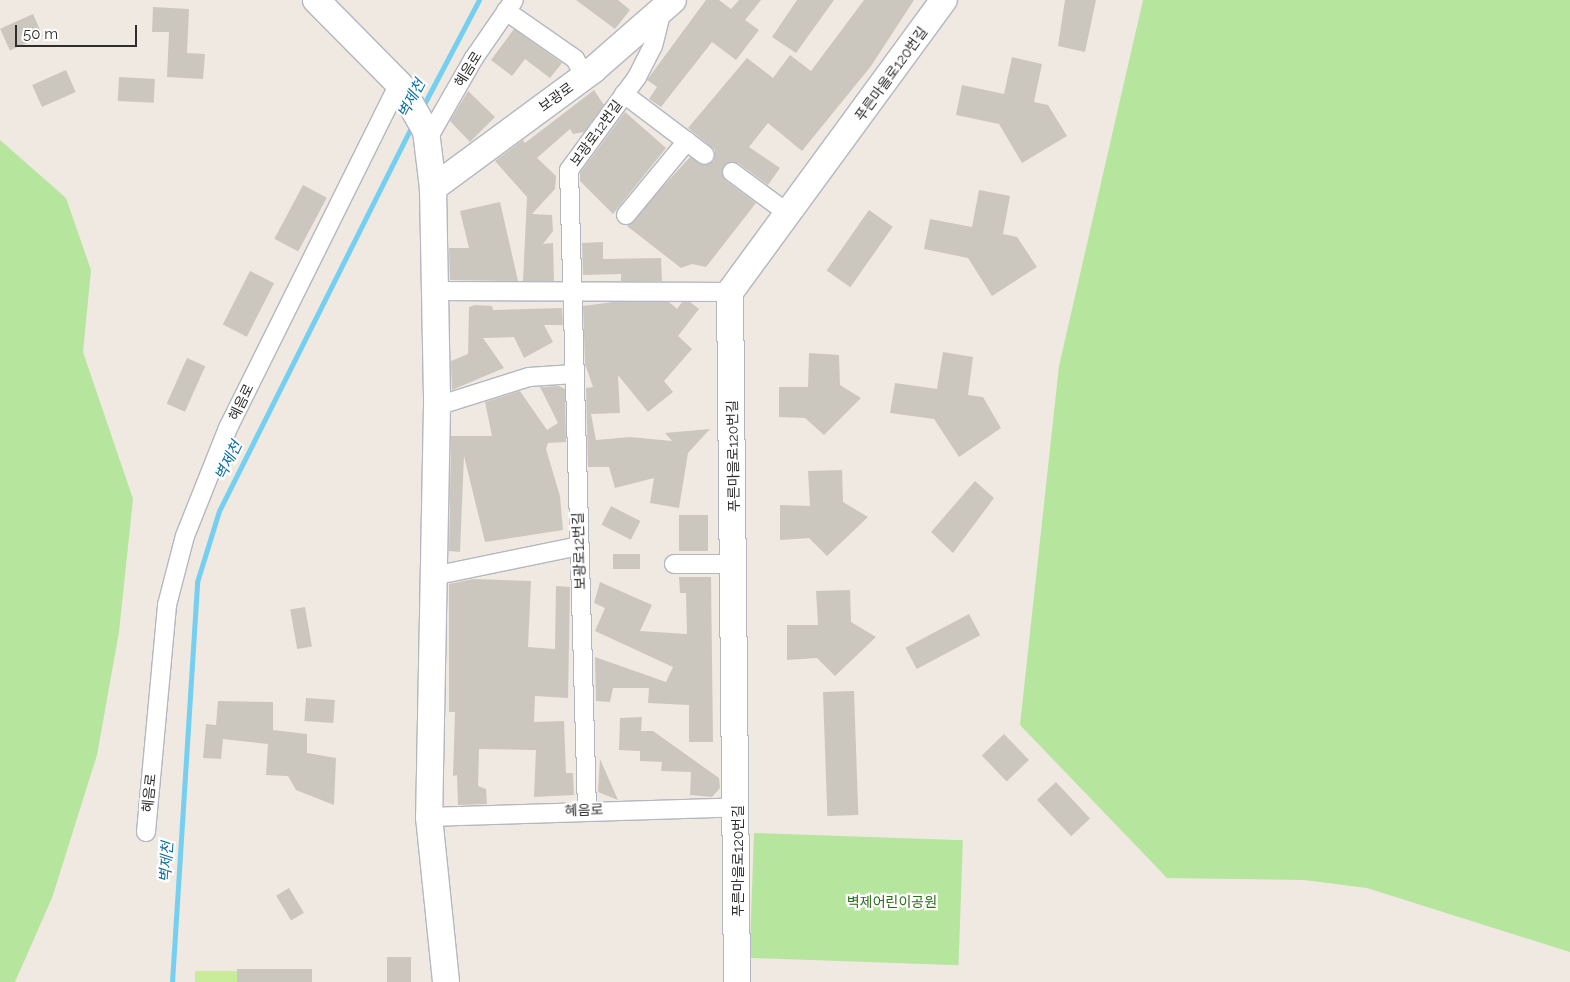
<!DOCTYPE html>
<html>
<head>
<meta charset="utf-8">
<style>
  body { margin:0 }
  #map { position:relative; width:1570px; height:982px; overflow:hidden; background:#efe9e1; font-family:Raleway,"Noto Sans KR",sans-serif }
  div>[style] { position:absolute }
  .green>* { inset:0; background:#b6e59e; transform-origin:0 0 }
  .pitch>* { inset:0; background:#c9ec9a; transform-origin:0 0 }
  .stream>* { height:5px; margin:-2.5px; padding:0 2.5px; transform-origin:2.5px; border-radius:2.5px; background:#75cff0 }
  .building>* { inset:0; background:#cbc7bf; transform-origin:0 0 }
  .roads { filter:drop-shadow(1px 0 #b4b7c1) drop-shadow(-1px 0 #b4b7c1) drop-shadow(0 1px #b4b7c1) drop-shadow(0 -1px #b4b7c1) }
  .street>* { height:18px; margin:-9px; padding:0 9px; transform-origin:9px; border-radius:9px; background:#fff }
  .secondary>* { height:26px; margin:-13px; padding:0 13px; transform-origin:13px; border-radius:13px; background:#fff }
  span { translate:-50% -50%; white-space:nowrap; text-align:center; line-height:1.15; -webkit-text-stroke:4.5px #fff; paint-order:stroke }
  .street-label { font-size:14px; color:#2e2e2e }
  .park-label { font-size:14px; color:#2c6e1b }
  .water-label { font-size:15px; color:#0d6fa3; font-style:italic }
  .scale { position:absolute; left:15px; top:25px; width:122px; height:22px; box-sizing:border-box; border:2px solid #2e2e2e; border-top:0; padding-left:6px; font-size:15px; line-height:18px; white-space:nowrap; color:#2e2e2e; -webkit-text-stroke:4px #fff; paint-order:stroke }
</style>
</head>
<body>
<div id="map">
  <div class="green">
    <div style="clip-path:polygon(1143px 0,1570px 0,1570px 952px,1367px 888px,1304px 880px,1167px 878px,1020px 725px,1059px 366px)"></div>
    <div style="clip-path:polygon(0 140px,66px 198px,91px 270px,83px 352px,133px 499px,119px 632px,97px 755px,52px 898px,15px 982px,0 982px)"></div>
    <div style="left:754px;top:833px;width:209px;height:125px;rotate:2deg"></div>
  </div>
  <div class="pitch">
    <div style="left:195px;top:971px;width:42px;height:11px"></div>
  </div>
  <div class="stream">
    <div style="left:422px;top:108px;width:122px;rotate:-62.2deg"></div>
    <div style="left:172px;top:982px;width:401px;rotate:-86.4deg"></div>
    <div style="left:197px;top:582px;width:74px;rotate:-72.8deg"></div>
    <div style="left:219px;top:511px;width:433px;rotate:-63.4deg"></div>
  </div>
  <div class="building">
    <div style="clip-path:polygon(576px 0,618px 0,630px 10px,615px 29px)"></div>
    <div style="clip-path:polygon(706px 0,719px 0,731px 9px,739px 0,761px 0,745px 20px,759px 30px,736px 60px,712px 42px,661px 107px,649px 99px,657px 87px,647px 80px)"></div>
    <div style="clip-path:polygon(797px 0,834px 0,796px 53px,772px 37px)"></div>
    <div style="clip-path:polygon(864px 0,914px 0,871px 66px,802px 151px,768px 123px,749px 147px,780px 168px,768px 185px,738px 163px,724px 165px,725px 180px,756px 203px,706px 267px,692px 264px,681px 268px,627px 226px,690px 157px,703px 165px,714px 161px,715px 150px,688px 128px,747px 58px,773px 78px,790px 55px,811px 71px)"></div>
    <div style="clip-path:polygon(1065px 0,1096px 0,1085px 52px,1058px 46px)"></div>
    <div style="clip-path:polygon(153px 7px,189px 9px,187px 53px,205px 54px,203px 79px,167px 77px,169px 32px,152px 32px)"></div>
    <div style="left:33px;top:14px;width:24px;height:36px;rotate:66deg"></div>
    <div style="clip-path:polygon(514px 29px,562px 63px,550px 78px,525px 59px,512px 76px,491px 60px)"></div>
    <div style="clip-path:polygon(1012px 57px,1042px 64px,1034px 102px,1048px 105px,1067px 136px,1022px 163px,999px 124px,956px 115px,962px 85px,1004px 94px)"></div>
    <div style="left:66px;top:70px;width:24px;height:37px;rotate:66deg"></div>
    <div style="left:119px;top:77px;width:36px;height:24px;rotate:3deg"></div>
    <div style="clip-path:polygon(594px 90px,604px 105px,584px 132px,573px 134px,570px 129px,537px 158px,556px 176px,555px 189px,532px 214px,552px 215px,553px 231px,543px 244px,553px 243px,554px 281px,523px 281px,527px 197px,495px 161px,523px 140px,525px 143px)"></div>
    <div style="clip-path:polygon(468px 91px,495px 117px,470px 142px,450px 121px)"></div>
    <div style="clip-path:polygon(625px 112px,666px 148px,613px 214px,580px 181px,580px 173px)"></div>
    <div style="left:303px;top:185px;width:27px;height:61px;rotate:28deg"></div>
    <div style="clip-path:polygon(979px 190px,1010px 196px,1003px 234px,1017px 237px,1037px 267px,992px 296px,968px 258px,924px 249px,930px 219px,972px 227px)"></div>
    <div style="clip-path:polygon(500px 202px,518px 281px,450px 280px,449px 248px,469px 248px,460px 211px)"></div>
    <div style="left:869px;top:210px;width:29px;height:74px;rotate:35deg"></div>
    <div style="clip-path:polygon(603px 242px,603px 259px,661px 258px,662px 281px,621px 281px,621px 274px,583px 275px,582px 243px)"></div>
    <div style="left:250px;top:271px;width:27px;height:60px;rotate:27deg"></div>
    <div style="clip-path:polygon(613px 302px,669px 302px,677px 309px,682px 302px,690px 302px,699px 309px,678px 336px,692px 349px,664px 381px,673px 392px,648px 412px,618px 375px,620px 413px,591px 414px,596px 440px,630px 437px,672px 441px,665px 433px,710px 429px,688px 453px,679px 508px,650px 503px,654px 478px,615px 488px,609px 467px,588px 467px,586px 388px,593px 387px,585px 364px,583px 306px)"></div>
    <div style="clip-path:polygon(475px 305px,492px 306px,493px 310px,562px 308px,563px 325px,544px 325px,553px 342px,524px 358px,514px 337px,483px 338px,504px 368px,452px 390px,451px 361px,468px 354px,469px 307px)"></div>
    <div style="clip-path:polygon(943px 352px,973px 357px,968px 395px,983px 397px,1001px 428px,959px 457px,934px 419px,890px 413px,895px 383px,937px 389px)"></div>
    <div style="clip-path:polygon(809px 353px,839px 355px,840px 385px,861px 398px,824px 435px,805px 418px,779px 417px,779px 387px,808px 387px)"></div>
    <div style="left:187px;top:358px;width:20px;height:50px;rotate:24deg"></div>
    <div style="clip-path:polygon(559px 386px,565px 389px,566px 442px,548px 443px,546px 449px,560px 496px,563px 530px,485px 542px,464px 456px,460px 552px,449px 551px,451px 436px,492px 436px,485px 402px,520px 391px,547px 430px,558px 423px,540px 387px)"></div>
    <div style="clip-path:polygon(842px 470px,843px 502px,868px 517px,827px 556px,809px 538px,780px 540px,780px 505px,810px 506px,808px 471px)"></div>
    <div style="clip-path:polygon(975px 481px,994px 498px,953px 553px,931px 532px)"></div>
    <div style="left:611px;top:506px;width:33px;height:21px;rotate:27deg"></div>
    <div style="left:708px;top:515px;width:36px;height:29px;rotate:90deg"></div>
    <div style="left:613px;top:554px;width:27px;height:15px"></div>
    <div style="clip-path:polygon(679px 577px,711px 577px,713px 742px,689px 742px,689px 705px,648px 703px,649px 688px,613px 688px,610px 702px,596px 701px,595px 657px,666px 682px,673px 667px,595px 631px,605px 608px,594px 603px,600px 582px,652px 605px,640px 631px,687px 634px,686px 593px,680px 593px)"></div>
    <div style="clip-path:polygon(473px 579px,531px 581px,528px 647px,555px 649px,556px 586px,570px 587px,568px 698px,535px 696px,534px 722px,564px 721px,566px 773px,573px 773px,574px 795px,534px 797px,536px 750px,479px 749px,478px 786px,486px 789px,487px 804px,458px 805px,457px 775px,453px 776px,455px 712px,449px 712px,449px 584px)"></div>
    <div style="clip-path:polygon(850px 590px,851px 622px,876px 637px,835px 676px,817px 658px,787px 660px,787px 625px,818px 625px,816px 591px)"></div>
    <div style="left:305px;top:607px;width:40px;height:15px;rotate:80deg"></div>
    <div style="left:969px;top:614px;width:24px;height:72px;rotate:62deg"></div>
    <div style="left:854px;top:691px;width:124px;height:31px;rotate:88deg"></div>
    <div style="left:306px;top:698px;width:29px;height:23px;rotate:4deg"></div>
    <div style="clip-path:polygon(218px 701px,273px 702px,273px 730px,307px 734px,307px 753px,336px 758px,334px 805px,296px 790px,288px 776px,266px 775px,268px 744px,223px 739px,221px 759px,203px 758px,206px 724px,216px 725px)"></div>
    <div style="clip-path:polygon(642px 717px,641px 731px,653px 731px,719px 778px,720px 788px,712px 797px,690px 795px,691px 772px,661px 771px,662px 762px,640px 761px,640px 751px,619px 750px,620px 718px)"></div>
    <div style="left:1004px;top:734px;width:36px;height:31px;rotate:46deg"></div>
    <div style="clip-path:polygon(600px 759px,618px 800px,598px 792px)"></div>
    <div style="left:1056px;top:782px;width:50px;height:26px;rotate:47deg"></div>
    <div style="left:289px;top:888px;width:29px;height:15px;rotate:59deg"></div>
    <div style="left:387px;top:957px;width:24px;height:25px"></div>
    <div style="left:312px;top:969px;width:13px;height:75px;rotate:90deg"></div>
  </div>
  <div class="roads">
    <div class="street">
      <div style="left:506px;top:11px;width:84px;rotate:34.8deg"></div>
      <div style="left:575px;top:59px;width:20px;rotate:60deg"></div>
      <div style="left:624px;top:94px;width:101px;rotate:37deg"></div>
      <div style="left:427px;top:140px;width:95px;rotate:-60.2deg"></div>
      <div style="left:474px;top:58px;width:70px;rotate:-55.4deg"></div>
      <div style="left:732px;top:172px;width:71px;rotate:36.4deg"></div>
      <div style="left:626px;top:215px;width:96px;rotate:-50.5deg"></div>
      <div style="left:435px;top:291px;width:295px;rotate:0.2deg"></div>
      <div style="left:437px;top:406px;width:96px;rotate:-17.5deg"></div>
      <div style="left:529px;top:377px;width:45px;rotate:-3.8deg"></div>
      <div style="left:674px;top:564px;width:61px"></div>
      <div style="left:433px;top:576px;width:149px;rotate:-11.6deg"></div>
      <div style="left:587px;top:810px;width:640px;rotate:-91.61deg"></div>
      <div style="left:569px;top:170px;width:115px;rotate:-53.8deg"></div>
      <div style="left:637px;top:77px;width:35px;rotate:-63deg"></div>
      <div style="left:653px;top:46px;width:32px;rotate:-76deg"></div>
      <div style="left:429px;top:817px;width:310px;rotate:-1.8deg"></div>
      <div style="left:146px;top:832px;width:228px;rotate:-84.7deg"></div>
      <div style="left:167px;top:605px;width:71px;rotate:-75.4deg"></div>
      <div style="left:185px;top:536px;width:116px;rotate:-68.3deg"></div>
      <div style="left:228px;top:428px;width:384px;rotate:-63.6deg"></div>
    </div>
    <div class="secondary">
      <div style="left:316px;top:0;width:118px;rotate:45.3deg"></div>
      <div style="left:399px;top:84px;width:54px;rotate:60.1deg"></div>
      <div style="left:426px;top:131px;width:57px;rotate:83deg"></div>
      <div style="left:433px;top:188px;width:218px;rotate:88.9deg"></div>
      <div style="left:437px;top:406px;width:411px;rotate:91.1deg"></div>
      <div style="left:429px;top:817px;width:166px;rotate:84.1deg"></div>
      <div style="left:433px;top:188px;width:199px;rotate:-36.4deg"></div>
      <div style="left:593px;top:70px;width:106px;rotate:-41.2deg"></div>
      <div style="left:737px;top:982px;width:690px;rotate:-90.58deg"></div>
      <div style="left:730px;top:292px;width:362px;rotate:-53.8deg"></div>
    </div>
  </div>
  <div class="street-label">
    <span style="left:468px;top:69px;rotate:-58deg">혜음로</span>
    <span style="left:891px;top:74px;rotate:-54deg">푸른마을로120번길</span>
    <span style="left:556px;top:97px;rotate:-36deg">보광로</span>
    <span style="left:596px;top:133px;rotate:-54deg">보광로12번길</span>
    <span style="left:241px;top:402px;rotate:-64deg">혜음로</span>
    <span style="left:733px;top:456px;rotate:-91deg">푸른마을로120번길</span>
    <span style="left:579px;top:551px;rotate:-92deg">보광로12번길</span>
    <span style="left:149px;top:793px;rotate:-84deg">혜음로</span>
    <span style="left:584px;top:810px;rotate:-2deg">혜음로</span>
    <span style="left:738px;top:861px;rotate:-90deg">푸른마을로120번길</span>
  </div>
  <div class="park-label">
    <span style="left:892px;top:902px">벽제어린이공원</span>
  </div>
  <div class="water-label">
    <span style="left:412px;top:99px;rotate:-62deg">벽제천</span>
    <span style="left:229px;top:461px;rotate:-64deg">벽제천</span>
    <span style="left:167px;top:862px;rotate:-86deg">벽제천</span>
  </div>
  <div class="scale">50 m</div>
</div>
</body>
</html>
